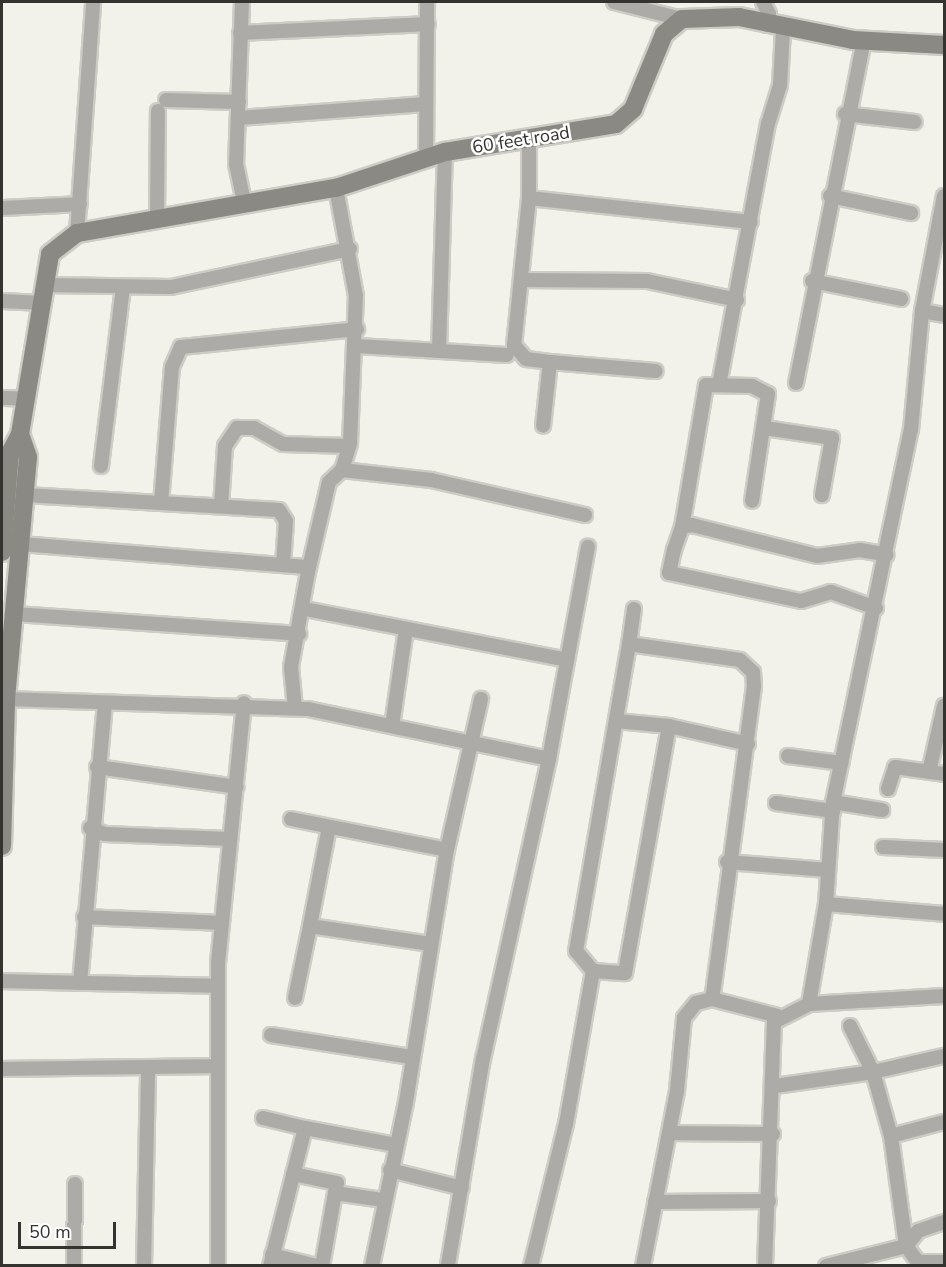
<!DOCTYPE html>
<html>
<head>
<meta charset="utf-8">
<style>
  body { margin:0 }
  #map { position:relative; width:946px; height:1267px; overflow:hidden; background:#f3f2ea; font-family:"Nunito Sans",sans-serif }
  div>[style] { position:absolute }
  .roads { filter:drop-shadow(2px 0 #cdccc5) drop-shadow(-2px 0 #cdccc5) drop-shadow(0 2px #cdccc5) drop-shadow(0 -2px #cdccc5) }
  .street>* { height:14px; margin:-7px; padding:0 7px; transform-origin:7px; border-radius:7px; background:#acaba8 }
  .secondary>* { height:18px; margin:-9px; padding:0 9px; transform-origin:9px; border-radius:9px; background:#8a8984 }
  span { translate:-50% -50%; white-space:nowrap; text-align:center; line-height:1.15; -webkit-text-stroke:5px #fff; paint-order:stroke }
  .street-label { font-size:18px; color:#343330 }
  .frame { position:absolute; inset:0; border:3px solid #343330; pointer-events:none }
  .scale { position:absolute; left:18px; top:1222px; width:98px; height:27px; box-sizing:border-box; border:3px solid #343330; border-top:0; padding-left:8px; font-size:18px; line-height:21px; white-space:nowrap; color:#343330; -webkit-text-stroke:4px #fff; paint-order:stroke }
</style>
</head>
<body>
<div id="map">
  <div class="roads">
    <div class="street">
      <div style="left:242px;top:2px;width:162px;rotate:92.1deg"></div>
      <div style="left:236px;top:164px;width:40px;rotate:78deg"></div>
      <div style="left:614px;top:2px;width:70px;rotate:14deg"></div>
      <div style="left:763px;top:2px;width:13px;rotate:63deg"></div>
      <div style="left:769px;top:14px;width:11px;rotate:105deg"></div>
      <div style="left:240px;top:33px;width:188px;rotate:-2.7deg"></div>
      <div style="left:166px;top:100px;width:73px;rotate:1.6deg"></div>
      <div style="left:845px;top:114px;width:70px;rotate:6.5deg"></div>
      <div style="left:239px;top:118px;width:187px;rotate:-4.3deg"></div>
      <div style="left:529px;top:137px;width:61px;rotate:90deg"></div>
      <div style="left:529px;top:198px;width:223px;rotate:6.2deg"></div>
      <div style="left:426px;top:158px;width:156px;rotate:-89.6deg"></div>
      <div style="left:830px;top:196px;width:83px;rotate:11.9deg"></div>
      <div style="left:529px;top:198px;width:148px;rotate:95.8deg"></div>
      <div style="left:514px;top:345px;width:18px;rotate:49deg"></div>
      <div style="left:526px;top:359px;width:24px;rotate:7deg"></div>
      <div style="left:550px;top:362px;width:64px;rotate:96.2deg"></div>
      <div style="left:2px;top:208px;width:78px;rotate:-2.9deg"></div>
      <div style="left:157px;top:218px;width:107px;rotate:-89.5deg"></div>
      <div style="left:77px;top:233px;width:232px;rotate:-86deg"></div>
      <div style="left:522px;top:280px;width:125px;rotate:0.5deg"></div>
      <div style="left:647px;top:281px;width:92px;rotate:11.9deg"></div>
      <div style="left:812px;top:281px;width:91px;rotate:11.4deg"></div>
      <div style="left:45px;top:285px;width:126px;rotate:0.9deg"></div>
      <div style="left:171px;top:287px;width:183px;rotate:-12deg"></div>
      <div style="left:2px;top:301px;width:40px;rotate:2.9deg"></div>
      <div style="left:922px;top:311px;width:22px;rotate:10deg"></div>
      <div style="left:357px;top:346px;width:150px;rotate:3.4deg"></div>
      <div style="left:439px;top:351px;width:199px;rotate:-88.3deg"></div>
      <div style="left:550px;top:362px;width:106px;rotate:4.9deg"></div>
      <div style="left:796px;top:383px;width:349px;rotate:-78.8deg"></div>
      <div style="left:719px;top:385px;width:266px;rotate:-79.4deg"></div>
      <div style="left:768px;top:124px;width:41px;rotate:-72.9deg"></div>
      <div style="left:780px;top:85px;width:55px;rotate:-86.9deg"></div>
      <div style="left:2px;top:398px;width:24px;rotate:2deg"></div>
      <div style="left:765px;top:428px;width:68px;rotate:8.5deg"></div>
      <div style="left:832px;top:438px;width:58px;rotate:100deg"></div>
      <div style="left:101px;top:466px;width:180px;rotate:-83deg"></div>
      <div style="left:342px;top:470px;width:90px;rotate:6.4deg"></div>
      <div style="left:431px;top:480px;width:158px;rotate:12.8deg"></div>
      <div style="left:25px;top:495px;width:254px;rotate:3.4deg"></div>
      <div style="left:279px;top:510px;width:13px;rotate:58deg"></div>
      <div style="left:286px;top:521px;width:44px;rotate:93.9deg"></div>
      <div style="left:161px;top:503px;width:136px;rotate:-85.4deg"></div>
      <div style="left:172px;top:367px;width:22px;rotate:-66deg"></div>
      <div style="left:181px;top:347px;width:177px;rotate:-5.8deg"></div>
      <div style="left:221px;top:506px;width:60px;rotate:-86.2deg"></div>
      <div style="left:225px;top:446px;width:22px;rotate:-56deg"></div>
      <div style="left:237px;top:428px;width:17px"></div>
      <div style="left:254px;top:428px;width:33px;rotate:29deg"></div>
      <div style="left:283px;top:444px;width:66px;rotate:1.7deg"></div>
      <div style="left:682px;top:527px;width:144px;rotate:-80.4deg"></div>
      <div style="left:706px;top:385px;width:46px;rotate:1.2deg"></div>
      <div style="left:752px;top:386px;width:18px;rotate:27deg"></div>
      <div style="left:768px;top:394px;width:108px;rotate:98.5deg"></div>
      <div style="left:21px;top:544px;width:289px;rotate:4.6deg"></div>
      <div style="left:876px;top:608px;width:48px;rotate:-160.4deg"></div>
      <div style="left:831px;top:592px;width:31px;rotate:163deg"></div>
      <div style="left:801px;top:601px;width:135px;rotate:-168deg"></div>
      <div style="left:669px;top:573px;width:24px;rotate:-78deg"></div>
      <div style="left:674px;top:550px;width:24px;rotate:-71deg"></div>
      <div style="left:682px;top:527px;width:10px;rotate:-11deg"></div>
      <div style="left:692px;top:525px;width:129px;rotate:13.9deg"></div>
      <div style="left:817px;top:556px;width:43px;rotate:-7.9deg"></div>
      <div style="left:860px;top:550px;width:27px;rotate:10deg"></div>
      <div style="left:305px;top:609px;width:267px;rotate:11deg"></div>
      <div style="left:634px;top:609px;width:35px;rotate:98deg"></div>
      <div style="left:629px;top:644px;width:112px;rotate:8.2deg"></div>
      <div style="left:740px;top:660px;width:18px;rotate:43deg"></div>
      <div style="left:753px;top:672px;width:14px;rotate:86deg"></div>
      <div style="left:754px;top:686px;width:316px;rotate:97.6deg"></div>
      <div style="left:712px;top:999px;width:16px;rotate:166deg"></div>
      <div style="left:696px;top:1003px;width:19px;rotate:129deg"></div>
      <div style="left:684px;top:1018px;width:73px;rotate:95.5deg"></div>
      <div style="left:677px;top:1091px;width:178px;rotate:101deg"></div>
      <div style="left:15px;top:614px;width:285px;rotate:4deg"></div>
      <div style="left:2px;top:699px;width:306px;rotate:1.9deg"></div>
      <div style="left:308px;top:709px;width:246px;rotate:11.7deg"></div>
      <div style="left:549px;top:759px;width:306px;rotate:102.4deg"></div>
      <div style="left:483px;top:1058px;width:211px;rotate:99.6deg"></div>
      <div style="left:295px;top:708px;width:41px;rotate:-95.6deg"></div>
      <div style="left:291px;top:667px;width:97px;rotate:-79.9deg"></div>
      <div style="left:308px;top:572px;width:92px;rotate:-76.9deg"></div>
      <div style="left:329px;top:482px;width:18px;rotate:-43deg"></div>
      <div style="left:342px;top:470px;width:28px;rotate:-73deg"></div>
      <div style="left:350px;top:443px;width:147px;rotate:-87.7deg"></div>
      <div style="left:356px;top:296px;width:110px;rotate:-100.5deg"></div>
      <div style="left:392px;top:726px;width:98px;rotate:-81.8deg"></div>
      <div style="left:669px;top:726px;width:81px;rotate:12.8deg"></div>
      <div style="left:788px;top:756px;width:54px;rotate:7.4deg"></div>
      <div style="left:549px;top:759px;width:216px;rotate:-79.6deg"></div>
      <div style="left:97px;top:767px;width:141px;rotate:8.1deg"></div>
      <div style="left:929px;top:772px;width:68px;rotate:-77.2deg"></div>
      <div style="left:888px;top:789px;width:23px;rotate:-72deg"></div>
      <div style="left:895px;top:767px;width:49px;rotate:8.1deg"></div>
      <div style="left:833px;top:802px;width:50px;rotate:9.3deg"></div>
      <div style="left:776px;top:803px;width:58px;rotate:8deg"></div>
      <div style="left:291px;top:819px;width:159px;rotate:11.2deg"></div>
      <div style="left:329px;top:827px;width:101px;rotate:100.9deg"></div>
      <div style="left:310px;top:926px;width:122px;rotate:8.5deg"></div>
      <div style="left:90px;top:828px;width:16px;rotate:22deg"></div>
      <div style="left:105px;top:834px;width:123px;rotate:2.3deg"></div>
      <div style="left:883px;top:847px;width:61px;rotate:2.8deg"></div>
      <div style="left:727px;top:862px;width:101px;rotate:4.5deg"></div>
      <div style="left:826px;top:904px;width:118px;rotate:4.8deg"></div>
      <div style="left:84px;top:917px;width:138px;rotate:2.5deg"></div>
      <div style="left:593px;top:971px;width:26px;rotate:-130deg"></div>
      <div style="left:576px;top:951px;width:312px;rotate:-80.2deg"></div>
      <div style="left:2px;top:981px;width:215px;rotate:1.3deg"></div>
      <div style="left:80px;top:983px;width:281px;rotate:-84.9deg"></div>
      <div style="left:295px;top:998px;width:74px;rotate:-78.2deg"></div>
      <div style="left:712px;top:999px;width:68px;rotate:14.4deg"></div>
      <div style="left:809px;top:1004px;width:135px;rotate:-3.4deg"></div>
      <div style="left:850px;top:1026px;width:51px;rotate:63.4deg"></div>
      <div style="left:873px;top:1072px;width:73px;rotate:-12.7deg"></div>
      <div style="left:271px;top:1035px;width:142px;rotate:8.9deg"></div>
      <div style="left:2px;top:1069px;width:213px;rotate:-0.8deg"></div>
      <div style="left:775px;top:1086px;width:99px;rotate:-8.1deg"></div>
      <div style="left:873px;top:1072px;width:66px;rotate:74.3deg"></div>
      <div style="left:263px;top:1118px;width:43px;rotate:13.4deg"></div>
      <div style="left:305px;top:1128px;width:142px;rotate:104.2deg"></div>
      <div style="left:944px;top:1122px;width:55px;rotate:165.2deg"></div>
      <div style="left:891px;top:1136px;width:111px;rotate:82.2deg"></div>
      <div style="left:906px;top:1246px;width:20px;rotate:53deg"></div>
      <div style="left:918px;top:1262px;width:26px"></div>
      <div style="left:305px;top:1128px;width:93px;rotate:10.6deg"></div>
      <div style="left:669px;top:1133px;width:104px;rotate:0.6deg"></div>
      <div style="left:390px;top:1170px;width:74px;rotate:14deg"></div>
      <div style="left:293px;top:1174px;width:45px;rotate:11.6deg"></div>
      <div style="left:337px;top:1183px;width:10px;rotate:101deg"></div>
      <div style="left:335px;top:1193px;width:49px;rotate:8.3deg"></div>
      <div style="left:655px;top:1202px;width:114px;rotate:-0.5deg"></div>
      <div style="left:272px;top:1255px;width:45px;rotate:14deg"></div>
      <div style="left:74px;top:1266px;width:82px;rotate:-89.3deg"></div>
      <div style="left:144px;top:1266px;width:195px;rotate:-88.8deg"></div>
      <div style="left:218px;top:1266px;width:303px;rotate:-90deg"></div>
      <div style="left:218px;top:963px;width:261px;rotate:-84.3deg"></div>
      <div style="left:322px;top:1266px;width:74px;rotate:-79.9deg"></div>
      <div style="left:372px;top:1266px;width:167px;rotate:-78.3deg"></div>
      <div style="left:406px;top:1102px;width:255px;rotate:-80.8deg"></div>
      <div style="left:447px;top:850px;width:155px;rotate:-77.3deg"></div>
      <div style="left:531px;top:1266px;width:146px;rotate:-76.2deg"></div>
      <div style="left:566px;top:1124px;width:155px;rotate:-80deg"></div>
      <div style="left:593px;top:971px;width:32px;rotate:4deg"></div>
      <div style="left:625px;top:973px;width:251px;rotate:-79.9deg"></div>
      <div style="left:669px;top:726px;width:53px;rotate:-174.6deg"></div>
      <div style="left:765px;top:1266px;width:244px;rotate:-87.9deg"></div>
      <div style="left:774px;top:1022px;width:39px;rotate:-27deg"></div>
      <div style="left:809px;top:1004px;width:101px;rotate:-80.4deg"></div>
      <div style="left:826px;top:904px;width:102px;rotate:-86.1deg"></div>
      <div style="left:833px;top:802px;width:380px;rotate:-78.2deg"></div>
      <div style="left:911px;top:430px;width:120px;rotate:-84.7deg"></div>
      <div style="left:922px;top:311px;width:117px;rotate:-79.2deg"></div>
      <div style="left:826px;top:1266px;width:82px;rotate:-14deg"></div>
      <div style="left:906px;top:1246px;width:19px;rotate:-51deg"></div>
      <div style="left:918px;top:1231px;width:28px;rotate:-19deg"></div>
    </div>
    <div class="secondary">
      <div style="left:2px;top:552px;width:99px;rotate:-85.4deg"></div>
      <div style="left:10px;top:453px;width:21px;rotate:-62deg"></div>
      <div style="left:20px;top:434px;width:182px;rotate:-80.5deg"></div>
      <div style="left:50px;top:254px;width:34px;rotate:-38deg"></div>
      <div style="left:77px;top:233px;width:263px;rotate:-9.9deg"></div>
      <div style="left:336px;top:188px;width:115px;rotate:-18.3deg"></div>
      <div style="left:445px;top:152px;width:173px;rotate:-9.3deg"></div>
      <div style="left:616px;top:124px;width:23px;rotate:-41deg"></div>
      <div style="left:633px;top:109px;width:81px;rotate:-67.5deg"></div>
      <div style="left:664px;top:34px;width:23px;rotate:-40deg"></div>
      <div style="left:682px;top:19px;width:57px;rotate:-2deg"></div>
      <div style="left:739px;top:17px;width:116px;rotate:11.4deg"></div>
      <div style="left:853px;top:40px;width:91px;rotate:3.1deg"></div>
      <div style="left:2px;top:846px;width:147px;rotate:-88.4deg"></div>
      <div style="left:6px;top:699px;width:243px;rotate:-84.8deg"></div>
      <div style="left:28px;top:457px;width:24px;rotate:-109deg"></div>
    </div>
  </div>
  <div class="street-label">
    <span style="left:521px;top:140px;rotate:-9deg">60 feet road</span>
  </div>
  <div class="frame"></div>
  <div class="scale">50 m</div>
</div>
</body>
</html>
